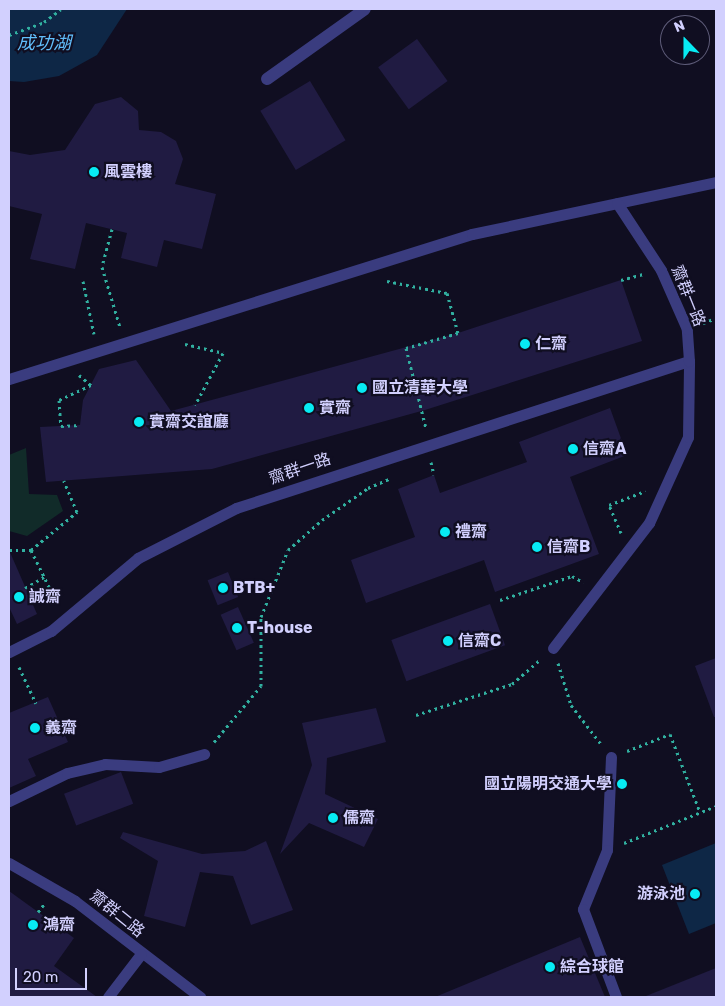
<!DOCTYPE html>
<html>
<head>
<meta charset="utf-8">
<style>
  body { margin:0 }
  #map { position:relative; width:725px; height:1006px; overflow:hidden; background:#100e21; font-family:Rubik,"Noto Sans TC",sans-serif }
  div>[style] { position:absolute }
  .green>* { inset:0; background:#112b29 }
  .water>* { inset:0; background:#0e2746 }
  .building>* { inset:0; background:#201b42; transform-origin:0 0 }
  .path>* { height:3px; margin-top:-1.5px; transform-origin:0; background:repeating-linear-gradient(90deg,#31b0a0 0 2.5px,transparent 0 6.5px) }
  .service>* { height:11px; margin:-5.5px; padding:0 5.5px; transform-origin:5.5px; border-radius:5.5px; background:#3a3c7f }
  .minor>* { height:12px; margin:-6px; padding:0 6px; transform-origin:6px; border-radius:6px; background:#3a3c7f }
  .dots>* { width:14px; height:14px; translate:-50% -50%; box-sizing:border-box; border:2px solid #100e21; border-radius:50% }
  span { translate:-50% -50%; white-space:nowrap; text-align:center; line-height:1.15; -webkit-text-stroke:4.5px #100e21; paint-order:stroke }
  .poi-label { font-size:16px; color:#d2d0fe; font-weight:700 }
  .left { translate:0 -50%; text-align:left }
  .right { translate:-100% -50%; text-align:right }
  .street-label { font-size:16px; color:#d2d0fe }
  .water-label { font-size:18px; color:#61befb; font-style:italic }
  .frame { position:absolute; inset:0; border:10px solid #d2d0fe; pointer-events:none }
  .north { position:absolute; left:660px; top:15px; width:50px; height:50px; box-sizing:border-box; background:#100e21; border:1px solid #5e5c79; border-radius:50%; rotate:338deg; font-size:14px; font-weight:700; line-height:20px; text-align:center; color:#d2d0fe }
  .north::after { content:''; display:block; margin:auto; width:18px; height:22px; background:#07ebf3; clip-path:polygon(50% 0,100% 100%,50% 72%,0 100%) }
  .scale { position:absolute; left:15px; top:968px; width:72px; height:22px; box-sizing:border-box; border:2px solid #d2d0fe; border-top:0; padding-left:6px; font-size:15px; line-height:18px; white-space:nowrap; color:#d2d0fe; -webkit-text-stroke:4px #100e21; paint-order:stroke }
</style>
</head>
<body>
<div id="map">
  <div class="green">
    <div style="clip-path:polygon(26px 448px,29px 494px,57px 495px,63px 511px,27px 536px,9px 531px,9px 455px)"></div>
  </div>
  <div class="water">
    <div style="clip-path:polygon(9px 9px,127px 9px,97px 55px,59px 76px,24px 82px,9px 81px)"></div>
    <div style="clip-path:polygon(716px 843px,716px 923px,689px 934px,662px 865px)"></div>
  </div>
  <div class="building">
    <div style="left:417px;top:39px;width:52px;height:48px;rotate:54deg"></div>
    <div style="left:310px;top:81px;width:69px;height:58px;rotate:59deg"></div>
    <div style="clip-path:polygon(121px 97px,138px 111px,139px 130px,161px 132px,176px 141px,183px 159px,175px 184px,216px 194px,202px 249px,164px 240px,157px 267px,121px 258px,127px 233px,86px 223px,75px 269px,30px 259px,42px 214px,9px 206px,9px 151px,30px 155px,65px 150px,95px 104px)"></div>
    <div style="clip-path:polygon(621px 280px,642px 341px,425px 410px,212px 469px,46px 482px,40px 427px,80px 425px,83px 400px,99px 369px,136px 360px,171px 411px,458px 333px)"></div>
    <div style="clip-path:polygon(610px 408px,627px 455px,570px 477px,599px 554px,495px 592px,484px 560px,366px 603px,351px 560px,415px 537px,398px 489px,434px 475px,440px 493px,527px 462px,519px 442px)"></div>
    <div style="clip-path:polygon(9px 550px,37px 614px,17px 624px,9px 607px)"></div>
    <div style="left:228px;top:572px;width:27px;height:22px;rotate:68deg"></div>
    <div style="left:490px;top:604px;width:44px;height:105px;rotate:70deg"></div>
    <div style="left:238px;top:607px;width:39px;height:19px;rotate:66deg"></div>
    <div style="clip-path:polygon(716px 658px,716px 717px,714px 717px,695px 666px)"></div>
    <div style="clip-path:polygon(48px 697px,68px 742px,28px 759px,36px 776px,9px 788px,9px 713px)"></div>
    <div style="clip-path:polygon(376px 708px,386px 742px,327px 758px,325px 794px,378px 819px,364px 847px,309px 823px,280px 854px,312px 765px,302px 723px)"></div>
    <div style="left:121px;top:772px;width:34px;height:61px;rotate:69deg"></div>
    <div style="clip-path:polygon(123px 832px,202px 854px,245px 851px,266px 841px,293px 910px,251px 925px,233px 876px,200px 872px,185px 927px,144px 916px,158px 861px,120px 838px)"></div>
    <div style="clip-path:polygon(9px 891px,74px 938px,54px 966px,97px 997px,9px 997px)"></div>
    <div style="clip-path:polygon(580px 937px,605px 997px,435px 997px)"></div>
    <div style="clip-path:polygon(716px 968px,716px 997px,646px 997px,646px 996px)"></div>
  </div>
  <div class="path">
    <div style="left:9px;top:35px;width:37px;rotate:-20deg"></div>
    <div style="left:44px;top:22px;width:21px;rotate:-37deg"></div>
    <div style="left:112px;top:229px;width:39px;rotate:105deg"></div>
    <div style="left:102px;top:267px;width:63px;rotate:73.3deg"></div>
    <div style="left:621px;top:280px;width:23px;rotate:-15deg"></div>
    <div style="left:83px;top:281px;width:54px;rotate:78.3deg"></div>
    <div style="left:387px;top:281px;width:61px;rotate:11.3deg"></div>
    <div style="left:447px;top:293px;width:41px;rotate:74.6deg"></div>
    <div style="left:458px;top:333px;width:54px;rotate:163.9deg"></div>
    <div style="left:406px;top:348px;width:82px;rotate:76deg"></div>
    <div style="left:703px;top:323px;width:14px;rotate:-21deg"></div>
    <div style="left:185px;top:344px;width:39px;rotate:13deg"></div>
    <div style="left:223px;top:353px;width:59px;rotate:118.3deg"></div>
    <div style="left:79px;top:375px;width:16px;rotate:40deg"></div>
    <div style="left:91px;top:385px;width:35px;rotate:155deg"></div>
    <div style="left:59px;top:400px;width:26px;rotate:86deg"></div>
    <div style="left:61px;top:426px;width:19px;rotate:-3deg"></div>
    <div style="left:431px;top:462px;width:13px;rotate:77deg"></div>
    <div style="left:621px;top:533px;width:30px;rotate:-113deg"></div>
    <div style="left:609px;top:505px;width:39px;rotate:-21deg"></div>
    <div style="left:9px;top:550px;width:22px"></div>
    <div style="left:31px;top:550px;width:60px;rotate:-39.6deg"></div>
    <div style="left:77px;top:512px;width:34px;rotate:-113deg"></div>
    <div style="left:31px;top:550px;width:59px;rotate:63.9deg"></div>
    <div style="left:25px;top:588px;width:22px;rotate:-30deg"></div>
    <div style="left:500px;top:600px;width:76px;rotate:-18.4deg"></div>
    <div style="left:572px;top:576px;width:13px;rotate:29deg"></div>
    <div style="left:558px;top:663px;width:44px;rotate:72.8deg"></div>
    <div style="left:571px;top:705px;width:49px;rotate:52.4deg"></div>
    <div style="left:19px;top:667px;width:40px;rotate:65deg"></div>
    <div style="left:416px;top:715px;width:101px;rotate:-17.9deg"></div>
    <div style="left:512px;top:684px;width:38px;rotate:-41deg"></div>
    <div style="left:214px;top:742px;width:73px;rotate:-50deg"></div>
    <div style="left:261px;top:686px;width:69px;rotate:-90deg"></div>
    <div style="left:261px;top:617px;width:72px;rotate:-68.1deg"></div>
    <div style="left:288px;top:550px;width:45px;rotate:-41.4deg"></div>
    <div style="left:322px;top:520px;width:56px;rotate:-34.8deg"></div>
    <div style="left:368px;top:488px;width:25px;rotate:-23deg"></div>
    <div style="left:627px;top:751px;width:46px;rotate:-21.6deg"></div>
    <div style="left:670px;top:734px;width:84px;rotate:69deg"></div>
    <div style="left:624px;top:843px;width:99px;rotate:-21.9deg"></div>
    <div style="left:38px;top:912px;width:11px;rotate:-52deg"></div>
  </div>
  <div class="service">
    <div style="left:9px;top:379px;width:485px;rotate:-17.4deg"></div>
    <div style="left:472px;top:234px;width:249px;rotate:-12deg"></div>
    <div style="left:553px;top:648px;width:158px;rotate:-52.5deg"></div>
    <div style="left:649px;top:523px;width:94px;rotate:-65.6deg"></div>
    <div style="left:688px;top:437px;width:76px;rotate:-89.2deg"></div>
    <div style="left:9px;top:652px;width:47px;rotate:-26.6deg"></div>
    <div style="left:51px;top:631px;width:114px;rotate:-40deg"></div>
    <div style="left:138px;top:558px;width:110px;rotate:-27deg"></div>
    <div style="left:236px;top:508px;width:476px;rotate:-18deg"></div>
    <div style="left:689px;top:361px;width:32px;rotate:-94deg"></div>
    <div style="left:687px;top:329px;width:64px;rotate:-113.8deg"></div>
    <div style="left:661px;top:270px;width:80px;rotate:-123.3deg"></div>
    <div style="left:611px;top:757px;width:93px;rotate:92.5deg"></div>
    <div style="left:607px;top:850px;width:64px;rotate:112.1deg"></div>
    <div style="left:583px;top:909px;width:94px;rotate:69.4deg"></div>
    <div style="left:9px;top:801px;width:64px;rotate:-25.8deg"></div>
    <div style="left:67px;top:773px;width:39px;rotate:-13deg"></div>
    <div style="left:105px;top:764px;width:54px;rotate:3.2deg"></div>
    <div style="left:159px;top:767px;width:47px;rotate:-16.1deg"></div>
    <div style="left:9px;top:863px;width:76px;rotate:29.9deg"></div>
    <div style="left:75px;top:901px;width:158px;rotate:37.5deg"></div>
    <div style="left:108px;top:997px;width:54px;rotate:-52.5deg"></div>
  </div>
  <div class="minor">
    <div style="left:267px;top:79px;width:120px;rotate:-35.5deg"></div>
  </div>
  <div class="dots">
    <div style="left:94px;top:172px;background:#07ebf3"></div>
    <div style="left:525px;top:344px;background:#07ebf3"></div>
    <div style="left:362px;top:388px;background:#07ebf3"></div>
    <div style="left:309px;top:408px;background:#07ebf3"></div>
    <div style="left:139px;top:422px;background:#07ebf3"></div>
    <div style="left:573px;top:449px;background:#07ebf3"></div>
    <div style="left:445px;top:532px;background:#07ebf3"></div>
    <div style="left:537px;top:547px;background:#07ebf3"></div>
    <div style="left:223px;top:588px;background:#07ebf3"></div>
    <div style="left:19px;top:597px;background:#07ebf3"></div>
    <div style="left:237px;top:628px;background:#07ebf3"></div>
    <div style="left:448px;top:641px;background:#07ebf3"></div>
    <div style="left:35px;top:728px;background:#07ebf3"></div>
    <div style="left:622px;top:784px;background:#07ebf3"></div>
    <div style="left:333px;top:818px;background:#07ebf3"></div>
    <div style="left:695px;top:894px;background:#07ebf3"></div>
    <div style="left:33px;top:925px;background:#07ebf3"></div>
    <div style="left:550px;top:967px;background:#07ebf3"></div>
  </div>
  <div class="poi-label">
    <span class="left" style="left:104px;top:172px">風雲樓</span>
    <span class="left" style="left:535px;top:344px">仁齋</span>
    <span class="left" style="left:372px;top:388px">國立清華大學</span>
    <span class="left" style="left:319px;top:408px">實齋</span>
    <span class="left" style="left:149px;top:422px">實齋交誼廳</span>
    <span class="left" style="left:583px;top:449px">信齋A</span>
    <span class="left" style="left:455px;top:532px">禮齋</span>
    <span class="left" style="left:547px;top:547px">信齋B</span>
    <span class="left" style="left:233px;top:588px">BTB+</span>
    <span class="left" style="left:29px;top:597px">誠齋</span>
    <span class="left" style="left:247px;top:628px">T-house</span>
    <span class="left" style="left:458px;top:641px">信齋C</span>
    <span class="left" style="left:45px;top:728px">義齋</span>
    <span class="right" style="left:612px;top:784px">國立陽明交通大學</span>
    <span class="left" style="left:343px;top:818px">儒齋</span>
    <span class="right" style="left:685px;top:894px">游泳池</span>
    <span class="left" style="left:43px;top:925px">鴻齋</span>
    <span class="left" style="left:560px;top:967px">綜合球館</span>
  </div>
  <div class="street-label">
    <span style="left:688px;top:296px;rotate:68deg">齋群一路</span>
    <span style="left:300px;top:469px;rotate:-19deg">齋群一路</span>
    <span style="left:117px;top:914px;rotate:39deg">齋群二路</span>
  </div>
  <div class="water-label">
    <span style="left:44px;top:43px">成功湖</span>
  </div>
  <div class="frame"></div>
  <div class="north">N</div>
  <div class="scale">20 m</div>
</div>
</body>
</html>
